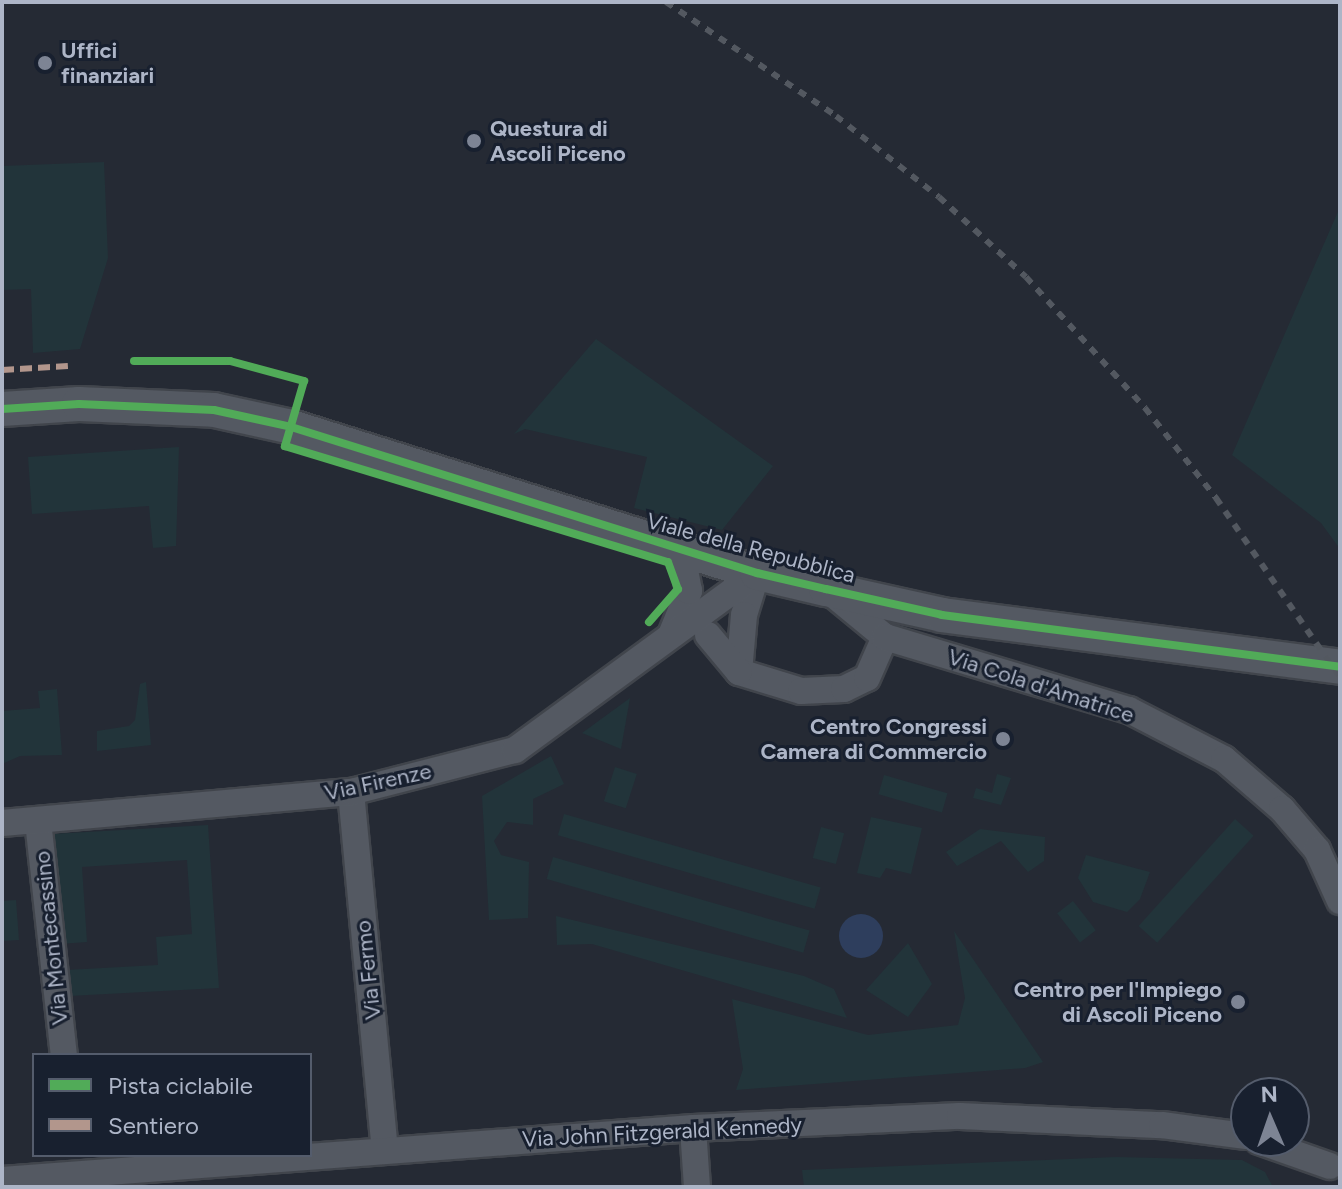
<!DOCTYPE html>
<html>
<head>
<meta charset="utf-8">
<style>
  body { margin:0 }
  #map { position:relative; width:1342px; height:1189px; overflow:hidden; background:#252a34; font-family:Figtree,sans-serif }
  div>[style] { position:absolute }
  .green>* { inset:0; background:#22343a; transform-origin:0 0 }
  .water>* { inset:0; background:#2e3e5d }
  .round { border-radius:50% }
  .roads { filter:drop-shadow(2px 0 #41454c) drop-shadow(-2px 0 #41454c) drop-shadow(0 2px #41454c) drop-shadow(0 -2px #41454c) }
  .minor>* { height:26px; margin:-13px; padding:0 13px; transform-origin:13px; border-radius:13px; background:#545962 }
  .tertiary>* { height:34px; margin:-17px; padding:0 17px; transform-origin:17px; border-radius:17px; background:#545962 }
  .rail>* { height:6px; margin-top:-3px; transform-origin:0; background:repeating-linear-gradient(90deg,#535860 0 8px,transparent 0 16px) }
  .quiet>* { height:6px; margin-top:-3px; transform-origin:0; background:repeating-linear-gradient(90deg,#b2968c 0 12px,transparent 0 18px) }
  .cycleway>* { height:8px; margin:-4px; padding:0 4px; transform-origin:4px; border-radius:4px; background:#51ab58 }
  .dots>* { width:22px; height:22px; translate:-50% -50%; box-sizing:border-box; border:4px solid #18202f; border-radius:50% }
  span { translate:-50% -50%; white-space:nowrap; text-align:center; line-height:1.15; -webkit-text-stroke:6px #18202f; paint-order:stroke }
  .poi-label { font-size:22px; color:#adb5c7; font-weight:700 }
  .left { translate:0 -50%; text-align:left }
  .right { translate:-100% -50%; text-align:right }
  .street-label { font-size:22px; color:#adb5c7 }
  .frame { position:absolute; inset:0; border:4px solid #adb5c7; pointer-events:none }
  .legend { position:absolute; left:32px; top:1053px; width:280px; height:104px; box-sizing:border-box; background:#18202f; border:2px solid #545c6c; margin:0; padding:10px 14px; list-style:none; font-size:24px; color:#adb5c7 }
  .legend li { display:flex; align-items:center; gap:16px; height:40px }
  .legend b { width:40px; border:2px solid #545c6c }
  .north { position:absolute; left:1230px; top:1077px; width:80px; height:80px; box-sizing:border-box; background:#18202f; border:2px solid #545c6c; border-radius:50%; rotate:358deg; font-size:22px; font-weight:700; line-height:32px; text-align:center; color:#adb5c7 }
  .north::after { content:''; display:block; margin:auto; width:28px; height:36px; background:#7d8494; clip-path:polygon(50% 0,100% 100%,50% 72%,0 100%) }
</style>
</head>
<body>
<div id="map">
  <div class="green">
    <div style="clip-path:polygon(104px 162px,108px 258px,80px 349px,33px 353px,31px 289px,2px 290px,2px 166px)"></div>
    <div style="clip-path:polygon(1340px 207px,1340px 549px,1321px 523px,1232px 455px)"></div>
    <div style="clip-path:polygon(596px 339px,773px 466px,722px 530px,634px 508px,647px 457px,525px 429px,514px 434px)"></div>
    <div style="clip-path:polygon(179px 447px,176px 546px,153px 548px,149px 506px,32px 514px,28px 457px)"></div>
    <div style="clip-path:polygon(146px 682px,151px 745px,97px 751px,97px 731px,129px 726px,135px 720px,140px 684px)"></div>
    <div style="clip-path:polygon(57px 689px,62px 755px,20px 756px,2px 764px,2px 711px,40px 708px,38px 691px)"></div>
    <div style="clip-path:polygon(630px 698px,621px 749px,582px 733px)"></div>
    <div style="clip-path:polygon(551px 756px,564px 784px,533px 799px,533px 825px,507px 822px,494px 841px,501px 855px,529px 862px,528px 918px,489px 920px,482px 796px)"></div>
    <div style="left:615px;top:767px;width:23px;height:36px;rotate:18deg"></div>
    <div style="clip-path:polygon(997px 774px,1011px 778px,1001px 805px,973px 798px,976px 788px,992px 793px)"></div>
    <div style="left:884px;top:775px;width:66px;height:20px;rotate:16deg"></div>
    <div style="left:564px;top:814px;width:267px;height:22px;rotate:16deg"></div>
    <div style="clip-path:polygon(871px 817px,922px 828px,911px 874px,886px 868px,880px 878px,857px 873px)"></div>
    <div style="left:1235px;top:819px;width:25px;height:144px;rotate:42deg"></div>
    <div style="clip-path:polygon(208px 825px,219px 988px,69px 996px,66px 970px,158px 965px,156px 937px,192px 934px,187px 860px,82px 867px,87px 942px,60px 944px,52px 834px)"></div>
    <div style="left:821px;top:827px;width:24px;height:32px;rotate:15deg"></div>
    <div style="clip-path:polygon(980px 829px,1045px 837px,1044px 861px,1028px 872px,1001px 841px,957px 866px,946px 852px)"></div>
    <div style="clip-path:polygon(1086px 855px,1150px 872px,1140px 899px,1127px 912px,1093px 902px,1078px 878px)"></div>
    <div style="left:553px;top:857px;width:267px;height:23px;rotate:16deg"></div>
    <div style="clip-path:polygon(16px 900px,19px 940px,2px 941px,2px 901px)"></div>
    <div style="left:1073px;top:901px;width:37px;height:20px;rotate:52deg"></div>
    <div style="clip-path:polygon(556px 916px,804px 976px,834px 989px,847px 1018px,592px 944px,557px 945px)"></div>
    <div style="clip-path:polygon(954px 931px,1043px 1062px,1025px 1068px,736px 1090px,743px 1069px,732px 999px,868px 1035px,958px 1025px,965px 998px)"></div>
    <div style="clip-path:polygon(908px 943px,932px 984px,908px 1017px,866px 990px)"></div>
    <div style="clip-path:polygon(1116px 1157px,1242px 1160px,1265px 1172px,1273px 1187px,804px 1187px,802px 1170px)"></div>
  </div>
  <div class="water">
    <div class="round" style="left:839px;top:914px;width:44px;height:44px"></div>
  </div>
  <div class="roads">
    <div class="minor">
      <div style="left:757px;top:573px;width:44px;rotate:107.2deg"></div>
      <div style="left:744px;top:615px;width:57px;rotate:95deg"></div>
      <div style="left:739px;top:672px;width:65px;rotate:17deg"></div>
      <div style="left:801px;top:691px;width:43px;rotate:-2.7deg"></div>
      <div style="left:844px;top:689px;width:25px;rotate:-26deg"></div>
      <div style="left:867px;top:678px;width:45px;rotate:-66.3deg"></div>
      <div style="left:829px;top:591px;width:72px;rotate:39.4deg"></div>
      <div style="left:885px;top:637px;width:255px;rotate:16.7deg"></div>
      <div style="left:1129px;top:710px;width:107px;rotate:27.3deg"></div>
      <div style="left:1224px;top:759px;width:77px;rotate:40.8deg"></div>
      <div style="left:1282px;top:809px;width:54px;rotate:49.5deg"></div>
      <div style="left:1317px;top:850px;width:56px;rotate:65.7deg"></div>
      <div style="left:671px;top:635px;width:48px;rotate:-67.8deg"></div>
      <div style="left:689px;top:591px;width:43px;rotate:-100.8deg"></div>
      <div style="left:708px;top:635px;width:48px;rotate:50deg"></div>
      <div style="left:351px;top:792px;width:359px;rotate:84.6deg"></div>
      <div style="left:38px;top:821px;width:235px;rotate:83.7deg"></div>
      <div style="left:2px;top:823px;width:350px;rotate:-5.1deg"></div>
      <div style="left:351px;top:792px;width:169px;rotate:-14.4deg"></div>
      <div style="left:515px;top:750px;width:300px;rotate:-36.2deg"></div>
      <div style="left:693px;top:1128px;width:59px;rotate:86.1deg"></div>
      <div style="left:1259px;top:1141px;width:75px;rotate:19.4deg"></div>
      <div style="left:2px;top:1180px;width:693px;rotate:-4.3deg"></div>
      <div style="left:693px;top:1128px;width:267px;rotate:-2.6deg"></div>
      <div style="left:960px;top:1116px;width:202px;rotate:2.6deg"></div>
      <div style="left:1162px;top:1125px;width:85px;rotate:7.5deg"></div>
    </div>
    <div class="tertiary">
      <div style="left:2px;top:409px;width:77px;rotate:-3.7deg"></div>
      <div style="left:79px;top:404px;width:135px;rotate:2.5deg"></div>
      <div style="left:214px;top:410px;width:79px;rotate:12.4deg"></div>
      <div style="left:291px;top:427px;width:488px;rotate:17.4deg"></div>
      <div style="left:757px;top:573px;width:71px;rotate:13.1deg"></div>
      <div style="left:826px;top:589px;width:119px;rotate:12.6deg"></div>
      <div style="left:942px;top:615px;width:401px;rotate:7.4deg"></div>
    </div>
  </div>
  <div class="rail">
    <div style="left:666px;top:2px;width:205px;rotate:33.8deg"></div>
    <div style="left:836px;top:116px;width:131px;rotate:38.2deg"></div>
    <div style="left:939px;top:197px;width:118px;rotate:42.6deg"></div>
    <div style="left:1026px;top:277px;width:177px;rotate:47.7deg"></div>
    <div style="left:1145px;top:408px;width:115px;rotate:51.7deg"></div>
    <div style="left:1216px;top:498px;width:219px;rotate:55.4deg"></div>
  </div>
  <div class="quiet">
    <div style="left:2px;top:370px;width:66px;rotate:-3.5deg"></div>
  </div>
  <div class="cycleway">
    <div style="left:134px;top:361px;width:96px"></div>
    <div style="left:230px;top:361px;width:77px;rotate:15.1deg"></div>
    <div style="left:304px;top:381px;width:68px;rotate:106.3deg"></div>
    <div style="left:285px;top:446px;width:400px;rotate:16.9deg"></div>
    <div style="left:668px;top:562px;width:29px;rotate:70deg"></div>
    <div style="left:678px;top:589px;width:44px;rotate:131.3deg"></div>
    <div style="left:2px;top:409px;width:77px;rotate:-3.7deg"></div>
    <div style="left:79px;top:404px;width:135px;rotate:2.5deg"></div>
    <div style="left:214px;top:410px;width:79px;rotate:12.4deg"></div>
    <div style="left:291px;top:427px;width:488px;rotate:17.4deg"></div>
    <div style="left:757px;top:573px;width:71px;rotate:13.1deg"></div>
    <div style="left:826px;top:589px;width:119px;rotate:12.6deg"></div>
    <div style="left:942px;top:615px;width:401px;rotate:7.4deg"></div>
  </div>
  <div class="dots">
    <div style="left:45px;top:63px;background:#7d8494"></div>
    <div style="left:474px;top:141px;background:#7d8494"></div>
    <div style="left:1003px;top:739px;background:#7d8494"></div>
    <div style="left:1238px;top:1002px;background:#7d8494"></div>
  </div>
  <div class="poi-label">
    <span class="left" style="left:61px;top:63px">Uffici<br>finanziari</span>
    <span class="left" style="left:490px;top:141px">Questura di<br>Ascoli Piceno</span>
    <span class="right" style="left:987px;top:739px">Centro Congressi<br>Camera di Commercio</span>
    <span class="right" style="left:1222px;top:1002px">Centro per l'Impiego<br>di Ascoli Piceno</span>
  </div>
  <div class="street-label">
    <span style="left:751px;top:548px;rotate:15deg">Viale della Repubblica</span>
    <span style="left:1041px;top:686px;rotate:18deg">Via Cola d'Amatrice</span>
    <span style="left:378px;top:782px;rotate:-12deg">Via Firenze</span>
    <span style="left:51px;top:938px;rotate:-96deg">Via Montecassino</span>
    <span style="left:368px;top:970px;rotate:-96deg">Via Fermo</span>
    <span style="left:662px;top:1132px;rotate:-3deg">Via John Fitzgerald Kennedy</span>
  </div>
  <div class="frame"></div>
  <ul class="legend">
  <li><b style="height:10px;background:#51ab58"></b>Pista ciclabile</li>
  <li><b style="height:10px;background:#b2968c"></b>Sentiero</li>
  </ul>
  <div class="north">N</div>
</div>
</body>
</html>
